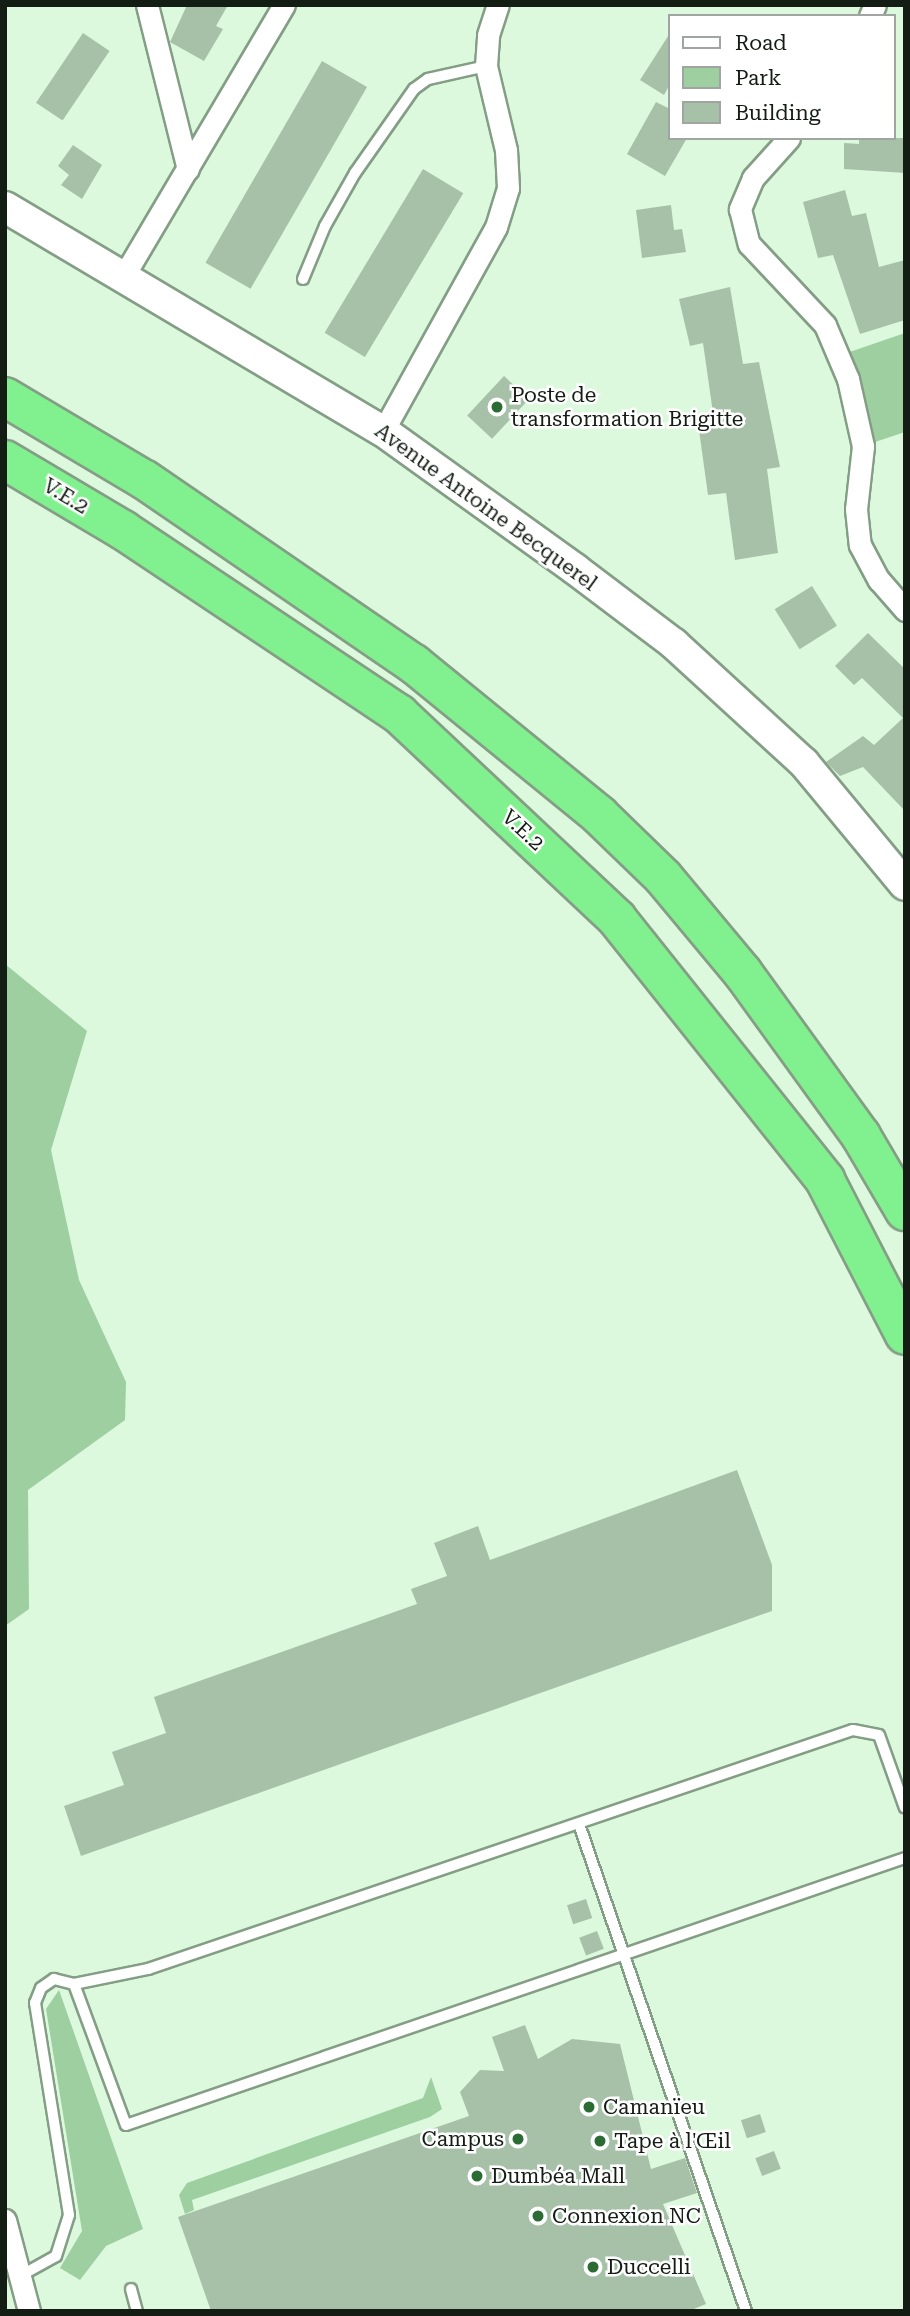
<!DOCTYPE html>
<html>
<head>
<meta charset="utf-8">
<style>
  body { margin:0 }
  #map { position:relative; width:910px; height:2316px; overflow:hidden; background:#dcf8dd; font-family:"Roboto Serif",serif }
  div>[style] { position:absolute }
  .green>* { inset:0; background:#9dcfa0 }
  .building>* { inset:0; background:#a6c1a8; transform-origin:0 0 }
  .roads { filter:drop-shadow(2px 0 #849e85) drop-shadow(-2px 0 #849e85) drop-shadow(0 2px #849e85) drop-shadow(0 -2px #849e85) }
  .lane>* { height:10px; margin:-5px; padding:0 5px; transform-origin:5px; border-radius:5px; background:#fff }
  .street>* { height:21px; margin:-10.5px; padding:0 10.5px; transform-origin:10.5px; border-radius:10.5px; background:#fff }
  .secondary>* { height:30px; margin:-15px; padding:0 15px; transform-origin:15px; border-radius:15px; background:#fff }
  .highway>* { height:38px; margin:-19px; padding:0 19px; transform-origin:19px; border-radius:19px; background:#81f08e }
  .dots>* { width:19px; height:19px; translate:-50% -50%; box-sizing:border-box; border:4px solid #fff; border-radius:50% }
  span { translate:-50% -50%; white-space:nowrap; text-align:center; line-height:1.15; -webkit-text-stroke:5px #fff; paint-order:stroke }
  .poi-label { font-size:21px; color:#131d14 }
  .left { translate:0 -50%; text-align:left }
  .right { translate:-100% -50%; text-align:right }
  .street-label { font-size:21px; color:#131d14 }
  .frame { position:absolute; inset:0; border:7px solid #131d14; pointer-events:none }
  .legend { position:absolute; left:668px; top:14px; width:228px; height:126px; box-sizing:border-box; background:#fff; border:2px solid #a1a5a1; margin:0; padding:9px 12px; list-style:none; font-size:21px; color:#131d14 }
  .legend li { display:flex; align-items:center; gap:14px; height:35px }
  .legend b { width:35px; border:2px solid #a1a5a1 }
</style>
</head>
<body>
<div id="map">
  <div class="green">
    <div style="clip-path:polygon(905px 333px,905px 432px,863px 446px,838px 356px)"></div>
    <div style="clip-path:polygon(5px 964px,87px 1031px,51px 1150px,79px 1280px,126px 1382px,125px 1420px,28px 1490px,29px 1609px,5px 1626px)"></div>
    <div style="clip-path:polygon(59px 1990px,143px 2229px,106px 2246px,80px 2280px,60px 2268px,82px 2231px,46px 2009px)"></div>
    <div style="clip-path:polygon(431px 2077px,442px 2109px,430px 2117px,192px 2200px,194px 2210px,185px 2214px,179px 2195px,187px 2183px,423px 2098px)"></div>
  </div>
  <div class="building">
    <div style="clip-path:polygon(187px 5px,228px 5px,216px 26px,223px 29px,204px 61px,170px 42px)"></div>
    <div style="left:83px;top:33px;width:32px;height:84px;rotate:34deg"></div>
    <div style="clip-path:polygon(670px 33px,670px 84px,664px 95px,640px 80px)"></div>
    <div style="left:322px;top:61px;width:52px;height:233px;rotate:30deg"></div>
    <div style="clip-path:polygon(656px 102px,670px 109px,670px 138px,687px 138px,665px 176px,627px 154px)"></div>
    <div style="clip-path:polygon(859px 138px,905px 138px,905px 173px,844px 169px,844px 143px,859px 144px)"></div>
    <div style="clip-path:polygon(73px 145px,102px 165px,82px 199px,61px 185px,69px 175px,58px 166px)"></div>
    <div style="left:423px;top:169px;width:47px;height:191px;rotate:31deg"></div>
    <div style="clip-path:polygon(845px 190px,852px 216px,866px 213px,879px 267px,905px 260px,905px 320px,860px 334px,833px 255px,818px 258px,803px 202px)"></div>
    <div style="clip-path:polygon(671px 205px,674px 230px,682px 229px,686px 252px,642px 258px,636px 210px)"></div>
    <div style="clip-path:polygon(730px 287px,743px 364px,759px 362px,780px 467px,767px 469px,778px 553px,735px 560px,726px 493px,708px 495px,699px 430px,715px 427px,703px 343px,690px 346px,679px 299px)"></div>
    <div style="left:504px;top:376px;width:34px;height:54px;rotate:43deg"></div>
    <div style="left:812px;top:586px;width:47px;height:44px;rotate:58deg"></div>
    <div style="clip-path:polygon(868px 633px,905px 669px,905px 811px,863px 767px,840px 776px,826px 762px,863px 736px,874px 745px,903px 718px,862px 678px,854px 685px,835px 666px)"></div>
    <div style="clip-path:polygon(737px 1470px,772px 1565px,772px 1611px,81px 1856px,64px 1806px,124px 1785px,112px 1752px,166px 1733px,154px 1697px,417px 1604px,411px 1589px,447px 1576px,434px 1543px,478px 1526px,490px 1560px)"></div>
    <div style="left:586px;top:1899px;width:20px;height:20px;rotate:72deg"></div>
    <div style="left:597px;top:1931px;width:19px;height:19px;rotate:69deg"></div>
    <div style="clip-path:polygon(525px 2025px,538px 2059px,572px 2039px,620px 2044px,651px 2169px,685px 2158px,697px 2193px,663px 2204px,706px 2304px,689px 2311px,211px 2311px,178px 2217px,469px 2116px,460px 2092px,480px 2070px,504px 2071px,492px 2037px)"></div>
    <div style="left:760px;top:2114px;width:19px;height:20px;rotate:72deg"></div>
    <div style="left:774px;top:2151px;width:19px;height:20px;rotate:69deg"></div>
  </div>
  <div class="roads">
    <div class="lane">
      <div style="left:303px;top:279px;width:57px;rotate:-67.5deg"></div>
      <div style="left:325px;top:226px;width:61px;rotate:-60.5deg"></div>
      <div style="left:355px;top:173px;width:103px;rotate:-54.9deg"></div>
      <div style="left:414px;top:89px;width:17px;rotate:-36deg"></div>
      <div style="left:428px;top:79px;width:59px;rotate:-12.6deg"></div>
      <div style="left:579px;top:1824px;width:515px;rotate:71.07deg"></div>
      <div style="left:74px;top:1984px;width:150px;rotate:69.8deg"></div>
      <div style="left:126px;top:2125px;width:823px;rotate:-18.92deg"></div>
      <div style="left:20px;top:2276px;width:41px;rotate:-29.1deg"></div>
      <div style="left:56px;top:2256px;width:43px;rotate:-72.4deg"></div>
      <div style="left:69px;top:2215px;width:215px;rotate:-99.1deg"></div>
      <div style="left:35px;top:2003px;width:16px;rotate:-68deg"></div>
      <div style="left:41px;top:1988px;width:16px;rotate:-35deg"></div>
      <div style="left:54px;top:1979px;width:21px;rotate:14deg"></div>
      <div style="left:74px;top:1984px;width:76px;rotate:-11.5deg"></div>
      <div style="left:148px;top:1969px;width:744px;rotate:-18.73deg"></div>
      <div style="left:853px;top:1730px;width:26px;rotate:11deg"></div>
      <div style="left:879px;top:1735px;width:77px;rotate:70.4deg"></div>
      <div style="left:131px;top:2289px;width:23px;rotate:75deg"></div>
    </div>
    <div class="street">
      <div style="left:147px;top:5px;width:169px;rotate:76deg"></div>
      <div style="left:870px;top:16px;width:12px;rotate:-66deg"></div>
      <div style="left:789px;top:138px;width:54px;rotate:132deg"></div>
      <div style="left:753px;top:178px;width:34px;rotate:113deg"></div>
      <div style="left:740px;top:209px;width:36px;rotate:76deg"></div>
      <div style="left:749px;top:244px;width:111px;rotate:46.8deg"></div>
      <div style="left:825px;top:325px;width:59px;rotate:66.9deg"></div>
      <div style="left:848px;top:379px;width:69px;rotate:77.4deg"></div>
      <div style="left:863px;top:446px;width:63px;rotate:96.3deg"></div>
      <div style="left:856px;top:509px;width:36px;rotate:84deg"></div>
      <div style="left:860px;top:545px;width:40px;rotate:62deg"></div>
      <div style="left:879px;top:580px;width:40px;rotate:49deg"></div>
      <div style="left:123px;top:277px;width:316px;rotate:-59.4deg"></div>
      <div style="left:383px;top:431px;width:233px;rotate:-61deg"></div>
      <div style="left:496px;top:227px;width:41px;rotate:-72.9deg"></div>
      <div style="left:508px;top:188px;width:38px;rotate:-93deg"></div>
      <div style="left:506px;top:150px;width:86px;rotate:-103.4deg"></div>
      <div style="left:486px;top:66px;width:31px;rotate:-86deg"></div>
      <div style="left:488px;top:35px;width:32px;rotate:-72deg"></div>
      <div style="left:5px;top:2220px;width:94px;rotate:75.2deg"></div>
    </div>
    <div class="secondary">
      <div style="left:5px;top:207px;width:439px;rotate:30.7deg"></div>
      <div style="left:383px;top:431px;width:236px;rotate:35.7deg"></div>
      <div style="left:575px;top:569px;width:124px;rotate:37.1deg"></div>
      <div style="left:674px;top:644px;width:176px;rotate:42.5deg"></div>
      <div style="left:804px;top:763px;width:158px;rotate:50.4deg"></div>
    </div>
    <div class="highway">
      <div style="left:5px;top:397px;width:163px;rotate:30.7deg"></div>
      <div style="left:145px;top:480px;width:326px;rotate:34.4deg"></div>
      <div style="left:414px;top:664px;width:239px;rotate:39.2deg"></div>
      <div style="left:599px;top:815px;width:89px;rotate:44.1deg"></div>
      <div style="left:663px;top:877px;width:125px;rotate:50.2deg"></div>
      <div style="left:743px;top:973px;width:201px;rotate:54.1deg"></div>
      <div style="left:861px;top:1136px;width:87px;rotate:59.6deg"></div>
      <div style="left:5px;top:460px;width:137px;rotate:30.7deg"></div>
      <div style="left:123px;top:530px;width:332px;rotate:33.7deg"></div>
      <div style="left:399px;top:714px;width:299px;rotate:43.2deg"></div>
      <div style="left:617px;top:919px;width:334px;rotate:51.4deg"></div>
      <div style="left:825px;top:1180px;width:174px;rotate:62.7deg"></div>
    </div>
  </div>
  <div class="dots">
    <div style="left:497px;top:407px;background:#2b6c35"></div>
    <div style="left:589px;top:2107px;background:#2b6c35"></div>
    <div style="left:518px;top:2139px;background:#2b6c35"></div>
    <div style="left:600px;top:2141px;background:#2b6c35"></div>
    <div style="left:477px;top:2176px;background:#2b6c35"></div>
    <div style="left:538px;top:2216px;background:#2b6c35"></div>
    <div style="left:593px;top:2267px;background:#2b6c35"></div>
  </div>
  <div class="poi-label">
    <span class="left" style="left:511px;top:407px">Poste de<br>transformation Brigitte</span>
    <span class="left" style="left:603px;top:2107px">Camanïeu</span>
    <span class="right" style="left:504px;top:2139px">Campus</span>
    <span class="left" style="left:614px;top:2141px">Tape à l'Œil</span>
    <span class="left" style="left:491px;top:2176px">Dumbéa Mall</span>
    <span class="left" style="left:552px;top:2216px">Connexion NC</span>
    <span class="left" style="left:607px;top:2267px">Duccelli</span>
  </div>
  <div class="street-label">
    <span style="left:66px;top:496px;rotate:31deg">V.E.2</span>
    <span style="left:486px;top:507px;rotate:36deg">Avenue Antoine Becquerel</span>
    <span style="left:523px;top:830px;rotate:43deg">V.E.2</span>
  </div>
  <div class="frame"></div>
  <ul class="legend">
  <li><b style="height:9px;background:#fff"></b>Road</li>
  <li><b style="height:19px;background:#9dcfa0"></b>Park</li>
  <li><b style="height:19px;background:#a6c1a8"></b>Building</li>
  </ul>
</div>
</body>
</html>
